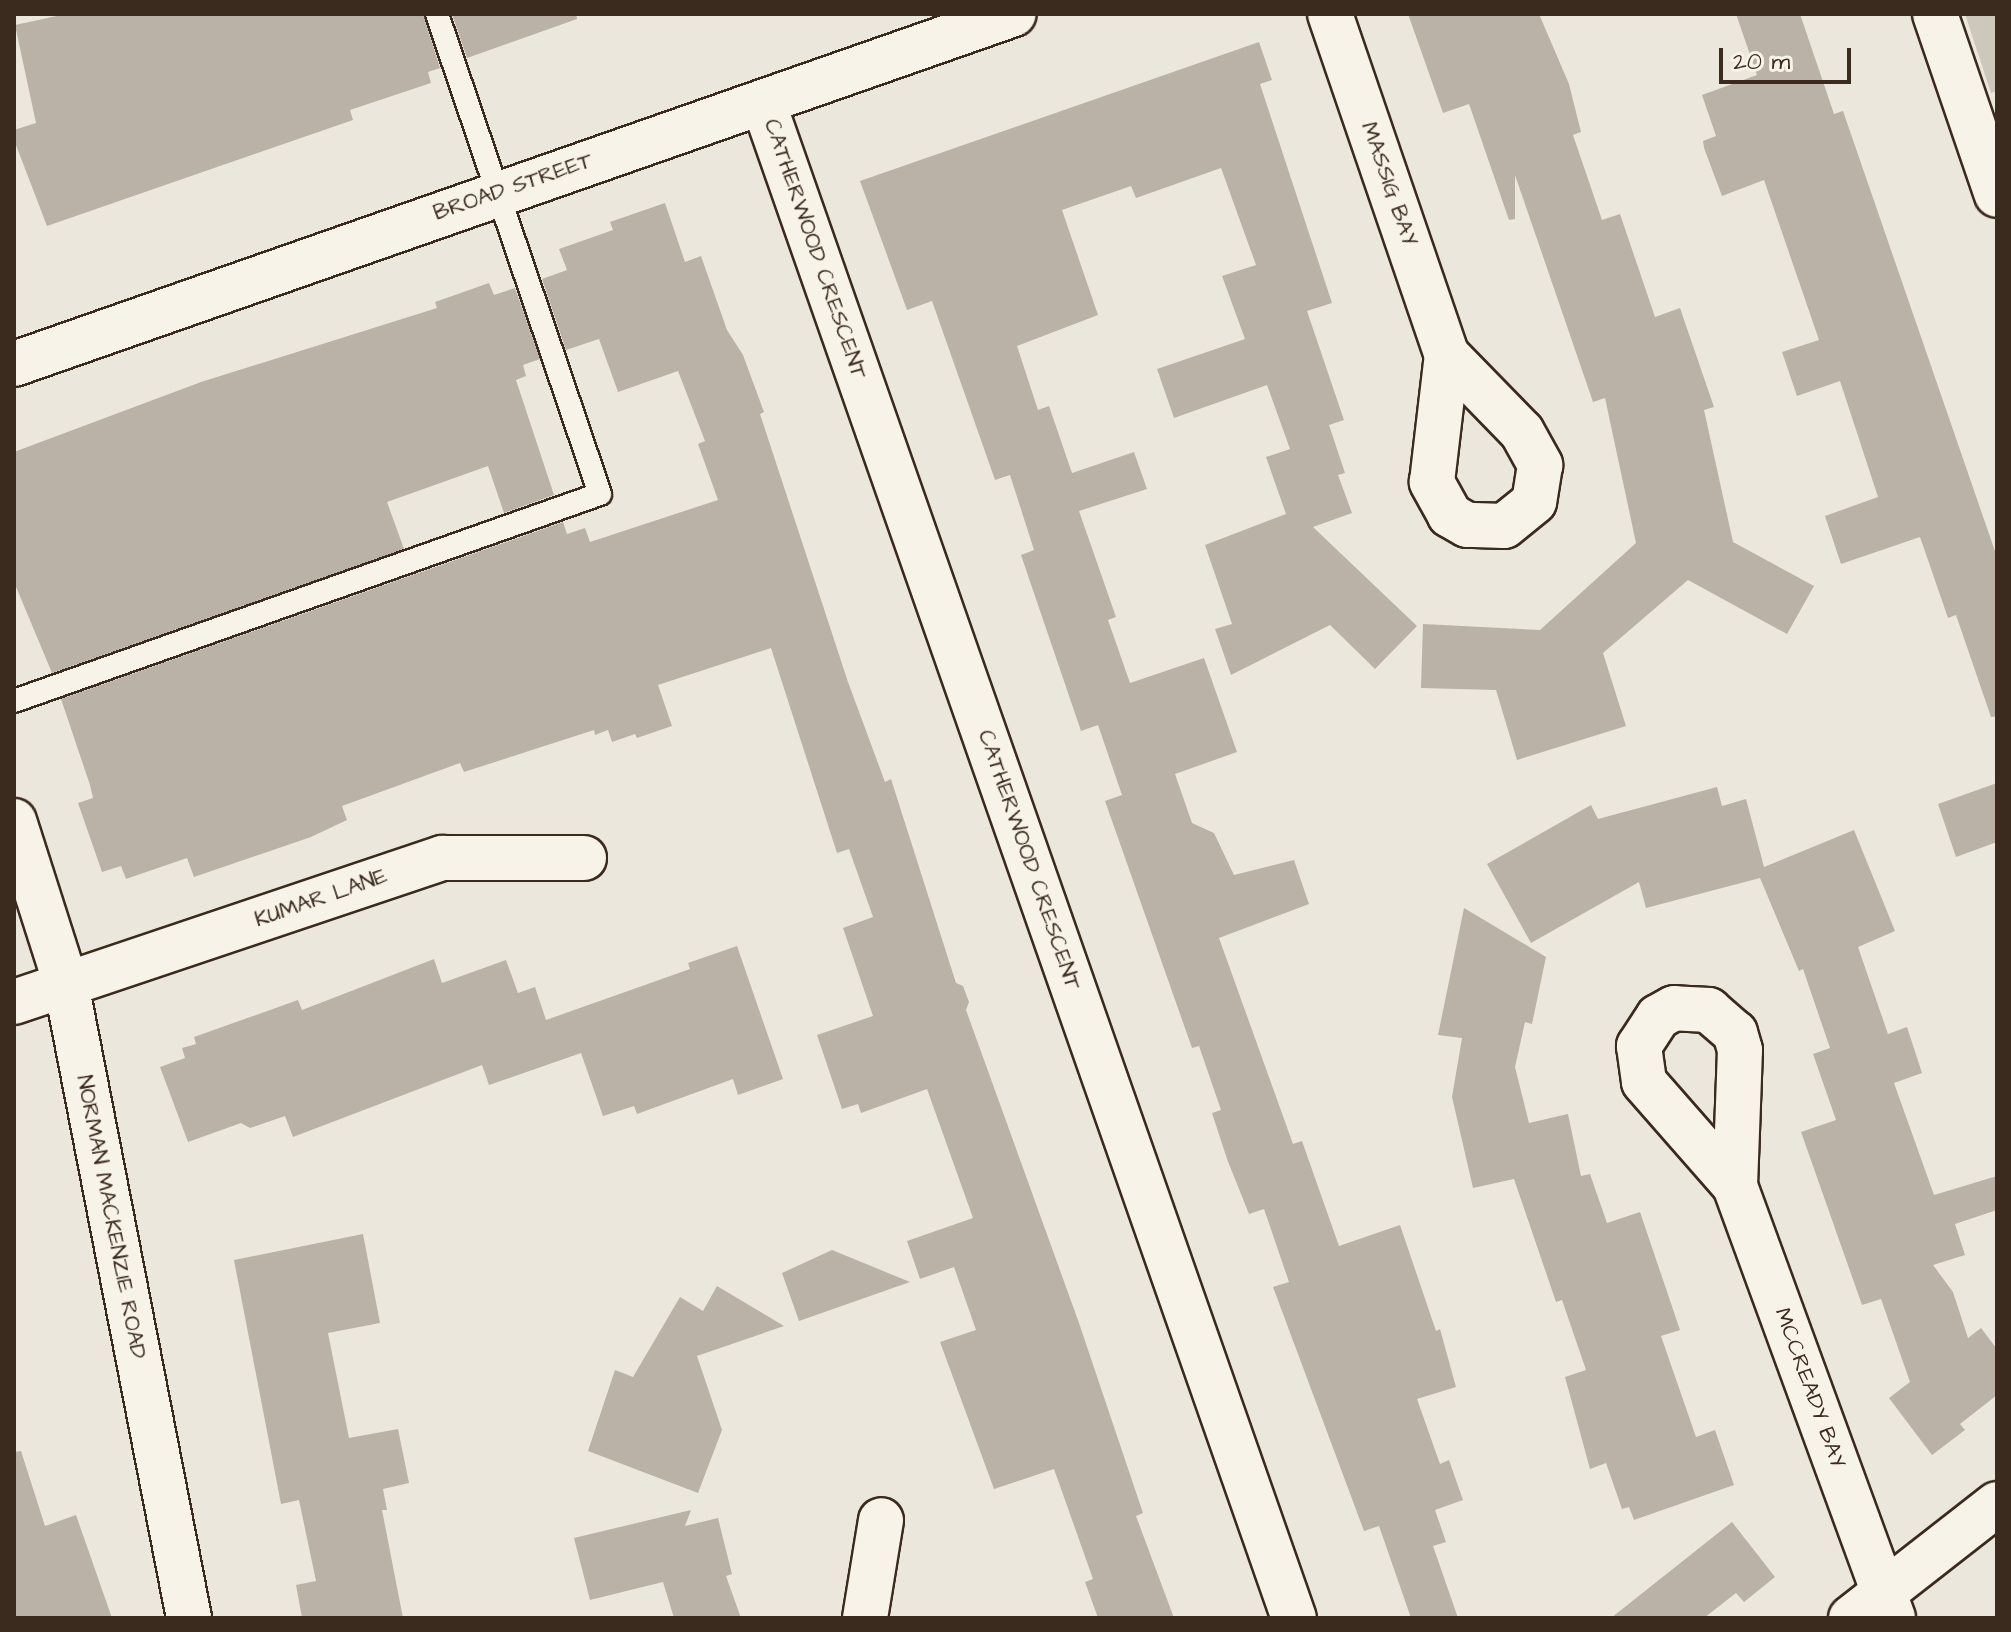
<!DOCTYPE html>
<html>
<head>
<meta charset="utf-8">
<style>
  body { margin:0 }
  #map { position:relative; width:2011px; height:1632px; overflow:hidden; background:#ece7dc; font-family:"Architects Daughter",sans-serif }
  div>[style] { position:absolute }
  .green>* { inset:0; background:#cec8bc }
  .building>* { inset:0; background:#bab2a7 }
  .roads { filter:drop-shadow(2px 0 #3b2a1e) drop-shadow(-2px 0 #3b2a1e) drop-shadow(0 2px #3b2a1e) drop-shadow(0 -2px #3b2a1e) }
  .service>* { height:22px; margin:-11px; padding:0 11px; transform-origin:11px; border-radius:11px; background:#f7f3e8 }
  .minor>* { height:44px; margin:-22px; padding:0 22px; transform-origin:22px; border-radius:22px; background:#f7f3e8 }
  .tertiary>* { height:44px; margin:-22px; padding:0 22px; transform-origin:22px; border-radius:22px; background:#f7f3e8 }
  span { translate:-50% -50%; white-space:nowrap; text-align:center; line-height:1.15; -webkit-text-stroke:7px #f7f3e8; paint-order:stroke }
  .street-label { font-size:22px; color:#3b2a1e }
  .frame { position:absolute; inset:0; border:16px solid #3b2a1e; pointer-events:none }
  .scale { position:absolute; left:1719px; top:48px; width:132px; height:36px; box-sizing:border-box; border:4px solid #3b2a1e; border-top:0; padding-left:10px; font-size:24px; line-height:28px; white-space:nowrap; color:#3b2a1e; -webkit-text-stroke:6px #f7f3e8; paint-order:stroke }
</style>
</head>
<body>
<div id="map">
  <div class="green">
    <div style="clip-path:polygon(1965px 14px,1997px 14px,1997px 91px,1991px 93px)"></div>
  </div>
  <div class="building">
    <div style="clip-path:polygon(66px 14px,423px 14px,440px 68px,428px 72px,431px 83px,350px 110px,353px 120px,47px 226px,14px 140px,14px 130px,36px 123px,15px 25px)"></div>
    <div style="clip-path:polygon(452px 14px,576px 14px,577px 19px,467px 58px)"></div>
    <div style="clip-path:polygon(1408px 14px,1539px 14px,1569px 84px,1581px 132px,1573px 135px,1602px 220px,1620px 214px,1655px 317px,1680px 308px,1714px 407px,1704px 410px,1733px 542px,1814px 586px,1787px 634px,1688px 580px,1603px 653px,1626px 726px,1517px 760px,1496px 690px,1421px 688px,1423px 624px,1540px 630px,1636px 543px,1605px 398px,1593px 402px,1515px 175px,1515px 219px,1509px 220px,1469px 104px,1443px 113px)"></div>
    <div style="clip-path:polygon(1736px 14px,1800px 14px,1834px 114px,1843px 111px,1997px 557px,1997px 716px,1991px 717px,1956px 615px,1948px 618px,1920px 537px,1841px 564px,1825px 516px,1878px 497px,1840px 381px,1797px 396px,1782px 352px,1819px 340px,1764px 180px,1722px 196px,1704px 148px,1703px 141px,1716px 136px,1702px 95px,1757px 75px)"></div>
    <div style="clip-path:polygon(1259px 42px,1272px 80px,1260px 84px,1332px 303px,1307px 311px,1344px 420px,1329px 425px,1345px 473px,1338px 475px,1352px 513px,1313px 527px,1417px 626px,1375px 669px,1330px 625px,1231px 675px,1215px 629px,1232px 624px,1205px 545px,1286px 514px,1266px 457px,1290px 449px,1267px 385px,1174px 418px,1157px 369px,1245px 339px,1222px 276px,1256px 265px,1221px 168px,1136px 198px,1131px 186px,1062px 210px,1098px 315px,1017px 346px,1038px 410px,1049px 406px,1072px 473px,1134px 452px,1147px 489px,1079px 511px,1116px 617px,1108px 620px,1130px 683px,1204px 658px,1237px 752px,1175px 774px,1192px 823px,1214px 833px,1234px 875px,1294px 860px,1309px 904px,1219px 938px,1293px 1144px,1302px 1141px,1339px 1246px,1400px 1225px,1436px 1331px,1440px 1329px,1456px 1387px,1417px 1399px,1440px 1464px,1449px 1460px,1463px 1500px,1435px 1510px,1446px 1542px,1433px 1546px,1458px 1618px,1411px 1618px,1379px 1526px,1364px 1531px,1273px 1287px,1289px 1282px,1264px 1209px,1249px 1214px,1227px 1159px,1212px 1113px,1221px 1110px,1199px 1046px,1192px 1048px,1105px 801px,1122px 795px,1098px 725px,1081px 731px,1021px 555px,1034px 550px,1010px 475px,995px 480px,932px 301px,907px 310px,860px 181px)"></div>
    <div style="clip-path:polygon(665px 203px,685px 262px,701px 256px,727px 330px,743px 355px,764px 412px,760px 414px,848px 682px,885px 782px,891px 779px,956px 983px,963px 986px,969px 1002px,966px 1010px,1079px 1323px,1143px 1513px,1136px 1516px,1174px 1618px,1098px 1618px,1085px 1582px,1093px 1579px,1054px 1469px,994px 1489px,940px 1342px,976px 1330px,954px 1267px,920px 1279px,907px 1241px,973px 1218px,927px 1089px,861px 1113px,858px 1104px,842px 1109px,817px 1035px,873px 1016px,843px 928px,873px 917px,849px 849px,837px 853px,771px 648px,658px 685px,672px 726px,637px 738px,635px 734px,612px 742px,608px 730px,595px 735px,594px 730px,464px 772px,460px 763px,342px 806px,347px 820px,311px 837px,194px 877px,187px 858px,126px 879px,121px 866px,102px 872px,78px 803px,93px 798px,90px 785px,61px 699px,563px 522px,567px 534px,585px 528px,590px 542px,718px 500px,698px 444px,705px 441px,678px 371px,618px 392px,599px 339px,566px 350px,542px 279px,567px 270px,559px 249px,613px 230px,610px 222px)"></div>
    <div style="clip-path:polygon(489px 283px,494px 295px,515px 288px,540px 359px,523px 365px,526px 376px,516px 380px,554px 495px,504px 513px,488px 466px,387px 502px,404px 549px,52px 673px,14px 582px,14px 452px,201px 382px,437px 308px,435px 302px)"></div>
    <div style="clip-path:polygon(1997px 783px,1997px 842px,1956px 857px,1938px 804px)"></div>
    <div style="clip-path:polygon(1717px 787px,1722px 806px,1746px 799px,1764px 867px,1854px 830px,1895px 931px,1858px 947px,1888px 1034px,1907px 1027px,1922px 1073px,1894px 1083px,1934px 1195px,1997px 1176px,1997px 1210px,1955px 1224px,1965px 1255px,1933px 1265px,1953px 1292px,1968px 1338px,1981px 1328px,1997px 1349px,1997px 1395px,1960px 1424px,1965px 1430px,1932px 1455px,1889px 1398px,1910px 1382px,1881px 1299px,1862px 1305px,1801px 1132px,1836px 1120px,1813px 1054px,1830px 1048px,1803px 969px,1799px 971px,1760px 878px,1646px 908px,1639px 882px,1531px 943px,1487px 864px,1591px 805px,1598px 819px)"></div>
    <div style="clip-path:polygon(1464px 908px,1546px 957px,1532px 1024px,1525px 1022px,1515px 1067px,1529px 1123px,1568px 1114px,1581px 1176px,1590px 1174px,1607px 1223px,1640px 1212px,1680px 1330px,1661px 1336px,1696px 1437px,1715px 1430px,1734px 1485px,1634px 1520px,1629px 1507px,1622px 1509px,1606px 1463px,1590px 1469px,1565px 1377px,1586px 1370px,1562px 1300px,1556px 1302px,1514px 1179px,1473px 1188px,1452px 1097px,1462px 1038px,1438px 1035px)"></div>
    <div style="clip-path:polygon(737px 946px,783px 1079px,738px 1095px,733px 1079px,637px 1114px,634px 1106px,603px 1116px,581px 1053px,489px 1085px,482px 1065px,293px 1137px,285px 1116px,250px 1128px,241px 1123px,188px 1142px,160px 1067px,185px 1058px,182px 1048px,196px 1044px,194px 1037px,298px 1000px,302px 1010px,434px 959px,442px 983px,506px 960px,518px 993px,535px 987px,546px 1020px,690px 969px,688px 963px)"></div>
    <div style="clip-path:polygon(363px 1234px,380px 1323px,328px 1333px,349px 1438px,398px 1429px,409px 1483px,383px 1489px,387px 1510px,382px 1510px,403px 1618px,302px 1618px,296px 1585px,316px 1581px,299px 1500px,281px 1504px,234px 1260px)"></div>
    <div style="clip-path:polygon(832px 1250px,910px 1282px,799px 1321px,782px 1273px)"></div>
    <div style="clip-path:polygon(717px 1286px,784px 1326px,697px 1356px,722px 1430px,698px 1493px,588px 1451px,615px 1370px,633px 1377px,680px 1297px,703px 1311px)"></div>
    <div style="clip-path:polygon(21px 1451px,45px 1526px,76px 1515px,112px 1618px,14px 1618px,14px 1452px)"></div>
    <div style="clip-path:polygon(691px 1510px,685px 1526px,718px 1518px,732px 1574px,726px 1576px,741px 1618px,674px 1618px,663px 1582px,590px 1600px,574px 1538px)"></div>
    <div style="clip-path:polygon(1732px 1522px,1775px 1577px,1744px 1602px,1736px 1593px,1704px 1618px,1611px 1618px)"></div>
  </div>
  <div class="roads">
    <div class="service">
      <div style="left:14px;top:701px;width:621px;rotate:-19.46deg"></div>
      <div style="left:600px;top:494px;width:507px;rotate:-108.76deg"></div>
    </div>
    <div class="minor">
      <div style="left:1330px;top:14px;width:361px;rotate:71.1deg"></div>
      <div style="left:1447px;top:355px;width:107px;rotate:45.8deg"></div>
      <div style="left:1522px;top:432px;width:38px;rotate:61deg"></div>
      <div style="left:1540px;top:465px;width:37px;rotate:99deg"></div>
      <div style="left:1534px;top:502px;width:38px;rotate:141deg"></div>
      <div style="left:1504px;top:526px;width:37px;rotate:-178deg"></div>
      <div style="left:1467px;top:525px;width:20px;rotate:-150deg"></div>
      <div style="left:1450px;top:515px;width:38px;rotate:-119deg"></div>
      <div style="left:1432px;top:482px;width:128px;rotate:-83.3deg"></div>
      <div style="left:763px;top:102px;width:1606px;rotate:70.7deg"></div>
      <div style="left:14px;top:821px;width:171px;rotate:72.3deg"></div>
      <div style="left:66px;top:984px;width:646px;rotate:79.02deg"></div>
      <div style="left:14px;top:1002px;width:452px;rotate:-18.6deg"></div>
      <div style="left:442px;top:858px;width:142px"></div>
      <div style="left:1735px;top:1186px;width:136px;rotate:-87.9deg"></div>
      <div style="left:1740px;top:1050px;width:18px;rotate:-106deg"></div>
      <div style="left:1735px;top:1033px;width:35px;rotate:-139deg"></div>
      <div style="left:1709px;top:1010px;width:35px;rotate:-177deg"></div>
      <div style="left:1674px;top:1008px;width:18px;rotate:151deg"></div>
      <div style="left:1658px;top:1017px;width:35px;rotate:123deg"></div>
      <div style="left:1639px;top:1046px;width:36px;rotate:82deg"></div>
      <div style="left:1644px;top:1082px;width:138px;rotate:48.8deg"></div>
      <div style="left:1735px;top:1186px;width:460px;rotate:69.9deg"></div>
      <div style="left:865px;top:1618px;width:99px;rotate:-80.7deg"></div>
      <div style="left:1851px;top:1618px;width:185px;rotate:-38deg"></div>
    </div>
    <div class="tertiary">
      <div style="left:1935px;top:14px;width:191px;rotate:71.1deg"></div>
      <div style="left:14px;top:364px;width:1059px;rotate:-19.29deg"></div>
    </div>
  </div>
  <div class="street-label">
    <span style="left:1389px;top:184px;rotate:71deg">MASSIG BAY</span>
    <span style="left:513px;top:187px;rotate:-19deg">BROAD STREET</span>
    <span style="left:815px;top:249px;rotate:71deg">CATHERWOOD CRESCENT</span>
    <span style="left:1029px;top:860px;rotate:71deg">CATHERWOOD CRESCENT</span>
    <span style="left:321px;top:898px;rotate:-19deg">KUMAR LANE</span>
    <span style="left:111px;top:1217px;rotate:79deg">NORMAN MACKENZIE ROAD</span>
    <span style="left:1810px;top:1388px;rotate:70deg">MCCREADY BAY</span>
  </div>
  <div class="frame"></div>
  <div class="scale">20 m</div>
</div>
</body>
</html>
